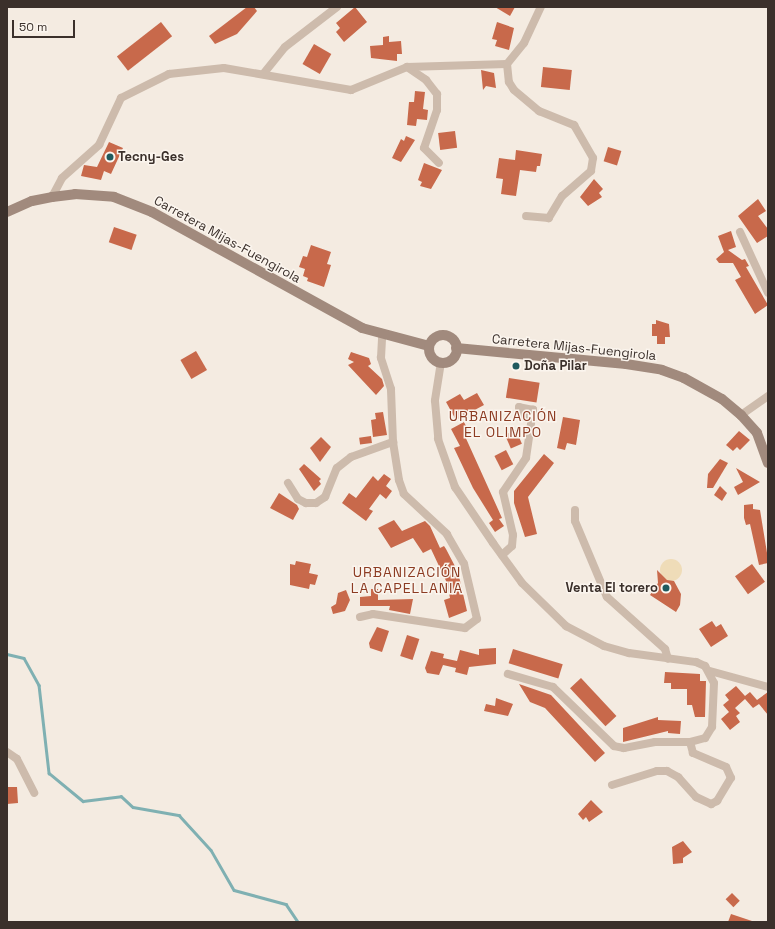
<!DOCTYPE html>
<html>
<head>
<meta charset="utf-8">
<style>
  body { margin:0 }
  #map { position:relative; width:775px; height:929px; overflow:hidden; background:#f4ebe1; font-family:"Space Grotesk",sans-serif }
  div>[style] { position:absolute }
  .sand>* { inset:0; background:#efdcb8 }
  .round { border-radius:50% }
  .stream>* { height:2.5px; margin:-1.25px; padding:0 1.25px; transform-origin:1.25px; border-radius:1.25px; background:#7fb0b2 }
  .building>* { inset:0; background:#c8694b; transform-origin:0 0 }
  .street>* { height:8px; margin:-4px; padding:0 4px; transform-origin:4px; border-radius:4px; background:#cdbbac }
  .secondary>* { height:10px; margin:-5px; padding:0 5px; transform-origin:5px; border-radius:5px; background:#a18a7d }
  .secondary>.ring { margin:-5px; padding:0; box-sizing:content-box; background:none; border:10px solid #a18a7d; border-radius:50% }
  .dots>* { width:11px; height:11px; translate:-50% -50%; box-sizing:border-box; border:2px solid #fbf5ee; border-radius:50% }
  span { translate:-50% -50%; white-space:nowrap; text-align:center; line-height:1.15; -webkit-text-stroke:3px #fbf5ee; paint-order:stroke }
  .poi-label { font-size:13px; color:#3b302b; font-weight:700 }
  .left { translate:0 -50%; text-align:left }
  .right { translate:-100% -50%; text-align:right }
  .street-label { font-size:13px; color:#3b302b }
  .neighbourhood-label { font-size:14px; color:#8c3b22; letter-spacing:1px }
  .frame { position:absolute; inset:0; border:8px solid #3b302b; pointer-events:none }
  .scale { position:absolute; left:12px; top:20px; width:63px; height:18px; box-sizing:border-box; border:2px solid #3b302b; border-top:0; padding-left:5px; font-size:12px; line-height:14px; white-space:nowrap; color:#3b302b; -webkit-text-stroke:3px #fbf5ee; paint-order:stroke }
</style>
</head>
<body>
<div id="map">
  <div class="sand">
    <div class="round" style="left:660px;top:559px;width:22px;height:22px"></div>
  </div>
  <div class="stream">
    <div style="left:7px;top:654px;width:17px;rotate:13deg"></div>
    <div style="left:24px;top:658px;width:31px;rotate:61deg"></div>
    <div style="left:39px;top:685px;width:89px;rotate:83.5deg"></div>
    <div style="left:49px;top:773px;width:44px;rotate:39.5deg"></div>
    <div style="left:83px;top:801px;width:38px;rotate:-7deg"></div>
    <div style="left:121px;top:796px;width:16px;rotate:43deg"></div>
    <div style="left:133px;top:807px;width:47px;rotate:9.9deg"></div>
    <div style="left:179px;top:815px;width:47px;rotate:47.6deg"></div>
    <div style="left:211px;top:850px;width:46px;rotate:60.1deg"></div>
    <div style="left:234px;top:890px;width:54px;rotate:15.1deg"></div>
    <div style="left:286px;top:904px;width:22px;rotate:56deg"></div>
  </div>
  <div class="building">
    <div style="clip-path:polygon(247px 7px,254px 7px,257px 11px,237px 34px,215px 44px,209px 36px)"></div>
    <div style="clip-path:polygon(355px 7px,367px 22px,344px 42px,336px 32px,340px 28px,336px 23px)"></div>
    <div style="clip-path:polygon(495px 7px,515px 7px,510px 16px)"></div>
    <div style="left:161px;top:22px;width:18px;height:56px;rotate:52deg"></div>
    <div style="clip-path:polygon(497px 22px,514px 28px,509px 50px,495px 46px,497px 40px,492px 39px)"></div>
    <div style="clip-path:polygon(389px 36px,389px 42px,401px 41px,402px 54px,397px 54px,397px 61px,371px 58px,370px 46px,383px 45px,383px 37px)"></div>
    <div style="left:314px;top:44px;width:20px;height:23px;rotate:30deg"></div>
    <div style="left:543px;top:67px;width:29px;height:20px;rotate:6deg"></div>
    <div style="clip-path:polygon(481px 70px,494px 73px,496px 88px,486px 86px,483px 90px)"></div>
    <div style="clip-path:polygon(415px 91px,425px 92px,423px 109px,428px 110px,427px 120px,417px 119px,416px 126px,407px 125px,409px 102px,414px 102px)"></div>
    <div style="left:455px;top:131px;width:17px;height:17px;rotate:83deg"></div>
    <div style="clip-path:polygon(406px 136px,415px 140px,401px 162px,392px 158px,401px 139px,404px 141px)"></div>
    <div style="clip-path:polygon(109px 142px,123px 148px,111px 174px,104px 171px,101px 180px,81px 176px,84px 165px,97px 167px)"></div>
    <div style="left:608px;top:147px;width:14px;height:15px;rotate:17deg"></div>
    <div style="clip-path:polygon(516px 150px,542px 154px,540px 166px,537px 166px,536px 172px,520px 170px,516px 196px,501px 194px,503px 179px,496px 178px,499px 158px,515px 160px)"></div>
    <div style="clip-path:polygon(424px 163px,442px 170px,431px 189px,420px 186px,422px 182px,418px 180px)"></div>
    <div style="clip-path:polygon(594px 179px,603px 189px,599px 193px,602px 197px,588px 206px,580px 197px)"></div>
    <div style="clip-path:polygon(758px 199px,766px 211px,758px 216px,768px 229px,768px 236px,757px 243px,738px 216px)"></div>
    <div style="left:114px;top:227px;width:24px;height:16px;rotate:19deg"></div>
    <div style="clip-path:polygon(731px 231px,736px 247px,728px 250px,742px 260px,745px 259px,749px 266px,746px 267px,768px 305px,755px 314px,735px 280px,741px 277px,733px 263px,719px 263px,716px 259px,724px 252px,718px 236px)"></div>
    <div style="clip-path:polygon(311px 245px,331px 252px,327px 264px,331px 265px,324px 287px,307px 281px,308px 278px,303px 276px,305px 269px,299px 267px,303px 256px,307px 257px)"></div>
    <div style="clip-path:polygon(656px 320px,669px 324px,670px 337px,665px 337px,665px 344px,657px 344px,657px 336px,652px 336px,652px 324px,656px 324px)"></div>
    <div style="left:196px;top:351px;width:22px;height:18px;rotate:60deg"></div>
    <div style="clip-path:polygon(351px 352px,369px 358px,371px 364px,368px 366px,382px 379px,384px 386px,376px 395px,348px 365px,354px 362px,348px 359px)"></div>
    <div style="left:509px;top:378px;width:31px;height:20px;rotate:9deg"></div>
    <div style="clip-path:polygon(477px 393px,484px 405px,456px 420px,446px 402px,460px 394px,464px 400px)"></div>
    <div style="clip-path:polygon(383px 412px,387px 435px,373px 437px,371px 420px,376px 419px,375px 413px)"></div>
    <div style="clip-path:polygon(563px 417px,580px 420px,576px 445px,567px 443px,565px 450px,557px 448px)"></div>
    <div style="clip-path:polygon(464px 422px,469px 432px,464px 434px,502px 518px,499px 519px,504px 526px,495px 532px,489px 523px,493px 520px,473px 488px,454px 448px,460px 446px,451px 429px)"></div>
    <div style="left:516px;top:430px;width:15px;height:12px;rotate:67deg"></div>
    <div style="clip-path:polygon(739px 431px,750px 440px,740px 450px,737px 447px,733px 451px,726px 445px)"></div>
    <div style="left:371px;top:436px;width:7px;height:12px;rotate:82deg"></div>
    <div style="clip-path:polygon(321px 437px,331px 447px,320px 462px,310px 448px)"></div>
    <div style="left:506px;top:450px;width:16px;height:13px;rotate:63deg"></div>
    <div style="clip-path:polygon(544px 454px,554px 463px,528px 497px,537px 534px,525px 537px,514px 503px,514px 491px)"></div>
    <div style="clip-path:polygon(720px 459px,728px 463px,713px 488px,707px 488px,708px 474px)"></div>
    <div style="clip-path:polygon(304px 464px,321px 479px,319px 481px,321px 484px,314px 491px,299px 469px)"></div>
    <div style="clip-path:polygon(736px 468px,760px 482px,738px 495px,734px 487px,743px 482px)"></div>
    <div style="clip-path:polygon(384px 474px,391px 479px,386px 486px,392px 491px,386px 499px,380px 494px,369px 509px,373px 511px,366px 521px,342px 503px,349px 493px,356px 498px,373px 476px,378px 481px)"></div>
    <div style="clip-path:polygon(720px 486px,727px 493px,722px 501px,714px 495px)"></div>
    <div style="clip-path:polygon(279px 493px,297px 505px,299px 509px,293px 520px,270px 508px)"></div>
    <div style="clip-path:polygon(753px 504px,753px 509px,760px 510px,768px 559px,768px 563px,759px 565px,750px 524px,746px 525px,744px 518px,744px 505px)"></div>
    <div style="clip-path:polygon(394px 520px,402px 531px,425px 521px,430px 526px,440px 548px,444px 546px,446px 549px,458px 572px,467px 611px,449px 618px,444px 600px,450px 598px,447px 583px,431px 549px,423px 553px,413px 538px,391px 548px,378px 528px)"></div>
    <div style="clip-path:polygon(296px 561px,311px 564px,309px 573px,318px 575px,315px 585px,310px 584px,309px 589px,290px 585px,290px 564px,295px 565px)"></div>
    <div style="left:752px;top:564px;width:22px;height:21px;rotate:54deg"></div>
    <div style="clip-path:polygon(657px 570px,667px 580px,674px 581px,681px 594px,680px 605px,676px 612px,650px 595px,658px 583px)"></div>
    <div style="clip-path:polygon(371px 589px,378px 589px,378px 600px,413px 599px,410px 614px,389px 610px,390px 606px,360px 606px,360px 597px,371px 596px)"></div>
    <div style="clip-path:polygon(346px 590px,350px 600px,345px 611px,333px 614px,331px 607px,336px 604px,338px 593px)"></div>
    <div style="clip-path:polygon(712px 621px,716px 627px,721px 624px,728px 636px,711px 647px,699px 629px)"></div>
    <div style="clip-path:polygon(377px 627px,389px 631px,382px 652px,370px 648px,369px 643px)"></div>
    <div style="left:407px;top:635px;width:13px;height:22px;rotate:18deg"></div>
    <div style="clip-path:polygon(496px 648px,496px 664px,469px 667px,467px 675px,455px 672px,456px 668px,443px 665px,439px 675px,427px 673px,425px 668px,431px 651px,444px 654px,443px 658px,457px 661px,460px 650px,479px 655px,479px 649px)"></div>
    <div style="left:513px;top:649px;width:52px;height:15px;rotate:17deg"></div>
    <div style="clip-path:polygon(665px 672px,700px 674px,700px 681px,706px 681px,705px 717px,695px 717px,692px 705px,687px 705px,687px 689px,671px 689px,671px 683px,664px 683px)"></div>
    <div style="left:581px;top:678px;width:52px;height:15px;rotate:47deg"></div>
    <div style="clip-path:polygon(519px 684px,551px 695px,605px 753px,595px 762px,545px 708px,530px 702px)"></div>
    <div style="clip-path:polygon(736px 686px,745px 696px,750px 692px,757px 700px,768px 692px,768px 715px,759px 704px,753px 708px,745px 699px,735px 708px,740px 713px,736px 716px,740px 722px,730px 730px,721px 719px,729px 712px,723px 705px,729px 700px,725px 695px)"></div>
    <div style="clip-path:polygon(496px 698px,513px 704px,508px 716px,484px 711px,486px 704px,495px 706px)"></div>
    <div style="clip-path:polygon(658px 717px,658px 720px,681px 721px,680px 734px,668px 733px,668px 731px,623px 742px,623px 728px)"></div>
    <div style="clip-path:polygon(7px 787px,17px 787px,18px 803px,7px 804px)"></div>
    <div style="clip-path:polygon(591px 800px,603px 812px,589px 822px,586px 817px,583px 820px,578px 814px)"></div>
    <div style="clip-path:polygon(683px 841px,692px 852px,683px 858px,683px 863px,673px 864px,672px 847px)"></div>
    <div style="left:732px;top:893px;width:11px;height:9px;rotate:45deg"></div>
    <div style="clip-path:polygon(731px 914px,752px 921px,752px 922px,728px 922px)"></div>
  </div>
  <div class="street">
    <div style="left:507px;top:64px;width:18px;rotate:84deg"></div>
    <div style="left:509px;top:82px;width:9px;rotate:58deg"></div>
    <div style="left:514px;top:90px;width:33px;rotate:40deg"></div>
    <div style="left:539px;top:111px;width:38px;rotate:22deg"></div>
    <div style="left:574px;top:125px;width:38px;rotate:60deg"></div>
    <div style="left:593px;top:158px;width:13px;rotate:99deg"></div>
    <div style="left:591px;top:171px;width:38px;rotate:139deg"></div>
    <div style="left:562px;top:196px;width:26px;rotate:121deg"></div>
    <div style="left:549px;top:218px;width:23px;rotate:-175deg"></div>
    <div style="left:407px;top:67px;width:23px;rotate:34deg"></div>
    <div style="left:426px;top:80px;width:18px;rotate:52deg"></div>
    <div style="left:437px;top:94px;width:16px;rotate:90deg"></div>
    <div style="left:437px;top:110px;width:40px;rotate:108.9deg"></div>
    <div style="left:424px;top:148px;width:21px;rotate:45deg"></div>
    <div style="left:264px;top:73px;width:33px;rotate:-51deg"></div>
    <div style="left:285px;top:47px;width:66px;rotate:-37.6deg"></div>
    <div style="left:52px;top:197px;width:21px;rotate:-62deg"></div>
    <div style="left:62px;top:178px;width:50px;rotate:-41.7deg"></div>
    <div style="left:99px;top:145px;width:52px;rotate:-64.9deg"></div>
    <div style="left:121px;top:98px;width:54px;rotate:-26.6deg"></div>
    <div style="left:169px;top:74px;width:55px;rotate:-6.2deg"></div>
    <div style="left:224px;top:68px;width:129px;rotate:9.8deg"></div>
    <div style="left:351px;top:90px;width:61px;rotate:-22.3deg"></div>
    <div style="left:407px;top:67px;width:100px;rotate:-1.7deg"></div>
    <div style="left:507px;top:64px;width:27px;rotate:-51deg"></div>
    <div style="left:524px;top:43px;width:40px;rotate:-65deg"></div>
    <div style="left:740px;top:232px;width:67px;rotate:65.3deg"></div>
    <div style="left:441px;top:362px;width:39px;rotate:99deg"></div>
    <div style="left:435px;top:401px;width:38px;rotate:85deg"></div>
    <div style="left:438px;top:439px;width:51px;rotate:70.5deg"></div>
    <div style="left:455px;top:487px;width:68px;rotate:55.8deg"></div>
    <div style="left:493px;top:543px;width:49px;rotate:54.1deg"></div>
    <div style="left:522px;top:583px;width:62px;rotate:44.3deg"></div>
    <div style="left:566px;top:626px;width:43px;rotate:27.8deg"></div>
    <div style="left:604px;top:646px;width:26px;rotate:16deg"></div>
    <div style="left:629px;top:653px;width:68px;rotate:7.7deg"></div>
    <div style="left:696px;top:662px;width:10px;rotate:24deg"></div>
    <div style="left:705px;top:666px;width:19px;rotate:62deg"></div>
    <div style="left:714px;top:683px;width:44px;rotate:92.6deg"></div>
    <div style="left:712px;top:727px;width:13px;rotate:122deg"></div>
    <div style="left:705px;top:738px;width:16px;rotate:165deg"></div>
    <div style="left:690px;top:742px;width:35px;rotate:180deg"></div>
    <div style="left:655px;top:742px;width:32px;rotate:169deg"></div>
    <div style="left:624px;top:748px;width:10px;rotate:-169deg"></div>
    <div style="left:614px;top:746px;width:85px;rotate:-136deg"></div>
    <div style="left:553px;top:687px;width:47px;rotate:-163.9deg"></div>
    <div style="left:741px;top:415px;width:33px;rotate:-35deg"></div>
    <div style="left:288px;top:483px;width:19px;rotate:58deg"></div>
    <div style="left:298px;top:499px;width:9px;rotate:27deg"></div>
    <div style="left:306px;top:503px;width:10px"></div>
    <div style="left:316px;top:503px;width:11px;rotate:-34deg"></div>
    <div style="left:325px;top:497px;width:31px;rotate:-68deg"></div>
    <div style="left:337px;top:468px;width:18px;rotate:-38deg"></div>
    <div style="left:351px;top:457px;width:45px;rotate:-19.7deg"></div>
    <div style="left:575px;top:510px;width:11px;rotate:90deg"></div>
    <div style="left:575px;top:521px;width:82px;rotate:67.2deg"></div>
    <div style="left:607px;top:597px;width:78px;rotate:41.9deg"></div>
    <div style="left:665px;top:649px;width:10px;rotate:73deg"></div>
    <div style="left:502px;top:555px;width:13px;rotate:-42deg"></div>
    <div style="left:512px;top:546px;width:11px;rotate:-85deg"></div>
    <div style="left:513px;top:535px;width:44px;rotate:-103.1deg"></div>
    <div style="left:503px;top:492px;width:41px;rotate:-55.9deg"></div>
    <div style="left:526px;top:458px;width:49px;rotate:-81.7deg"></div>
    <div style="left:533px;top:410px;width:14px;rotate:-168deg"></div>
    <div style="left:519px;top:407px;width:7px;rotate:90deg"></div>
    <div style="left:519px;top:414px;width:13px;rotate:9deg"></div>
    <div style="left:360px;top:617px;width:13px;rotate:-13deg"></div>
    <div style="left:373px;top:614px;width:93px;rotate:8.7deg"></div>
    <div style="left:465px;top:628px;width:15px;rotate:-37deg"></div>
    <div style="left:477px;top:619px;width:57px;rotate:-103.3deg"></div>
    <div style="left:464px;top:564px;width:34px;rotate:-120deg"></div>
    <div style="left:447px;top:534px;width:59px;rotate:-137.1deg"></div>
    <div style="left:404px;top:494px;width:15px;rotate:-110deg"></div>
    <div style="left:399px;top:480px;width:38px;rotate:-99deg"></div>
    <div style="left:393px;top:442px;width:53px;rotate:-92.2deg"></div>
    <div style="left:391px;top:389px;width:33px;rotate:-108deg"></div>
    <div style="left:381px;top:358px;width:22px;rotate:-87deg"></div>
    <div style="left:710px;top:671px;width:60px;rotate:15.4deg"></div>
    <div style="left:7px;top:752px;width:12px;rotate:35deg"></div>
    <div style="left:17px;top:759px;width:38px;rotate:63deg"></div>
    <div style="left:612px;top:785px;width:47px;rotate:-17.3deg"></div>
    <div style="left:657px;top:771px;width:10px"></div>
    <div style="left:667px;top:771px;width:13px;rotate:29deg"></div>
    <div style="left:678px;top:777px;width:27px;rotate:48deg"></div>
    <div style="left:696px;top:797px;width:17px;rotate:25deg"></div>
    <div style="left:711px;top:804px;width:7px;rotate:-27deg"></div>
    <div style="left:717px;top:801px;width:27px;rotate:-59deg"></div>
    <div style="left:731px;top:778px;width:12px;rotate:-114deg"></div>
    <div style="left:726px;top:767px;width:36px;rotate:-157deg"></div>
    <div style="left:693px;top:753px;width:11px;rotate:-105deg"></div>
  </div>
  <div class="secondary">
    <div style="left:7px;top:212px;width:27px;rotate:-24deg"></div>
    <div style="left:32px;top:201px;width:20px;rotate:-11deg"></div>
    <div style="left:52px;top:197px;width:23px;rotate:-7deg"></div>
    <div style="left:75px;top:194px;width:39px;rotate:4deg"></div>
    <div style="left:114px;top:197px;width:41px;rotate:21.5deg"></div>
    <div style="left:152px;top:212px;width:240px;rotate:28.9deg"></div>
    <div style="left:362px;top:328px;width:69px;rotate:15deg"></div>
    <div class="ring" style="left:429px;top:335px;width:18px;height:18px"></div>
    <div style="left:456px;top:348px;width:171px;rotate:5.4deg"></div>
    <div style="left:626px;top:364px;width:36px;rotate:9deg"></div>
    <div style="left:662px;top:370px;width:23px;rotate:20deg"></div>
    <div style="left:684px;top:378px;width:43px;rotate:28.9deg"></div>
    <div style="left:722px;top:399px;width:25px;rotate:40deg"></div>
    <div style="left:741px;top:415px;width:24px;rotate:48deg"></div>
    <div style="left:757px;top:433px;width:32px;rotate:70deg"></div>
  </div>
  <div class="dots">
    <div style="left:110px;top:157px;background:#1f5a5e"></div>
    <div style="left:516px;top:366px;background:#1f5a5e"></div>
    <div style="left:666px;top:588px;background:#1f5a5e"></div>
  </div>
  <div class="poi-label">
    <span class="left" style="left:118px;top:157px">Tecny-Ges</span>
    <span class="left" style="left:524px;top:366px">Doña Pilar</span>
    <span class="right" style="left:658px;top:588px">Venta El torero</span>
  </div>
  <div class="street-label">
    <span style="left:227px;top:240px;rotate:29deg">Carretera Mijas-Fuengirola</span>
    <span style="left:574px;top:348px;rotate:6deg">Carretera Mijas-Fuengirola</span>
  </div>
  <div class="neighbourhood-label">
    <span style="left:503px;top:424px">URBANIZACIÓN<br>EL OLIMPO</span>
    <span style="left:407px;top:580px">URBANIZACIÓN<br>LA CAPELLANIA</span>
  </div>
  <div class="frame"></div>
  <div class="scale">50 m</div>
</div>
</body>
</html>
